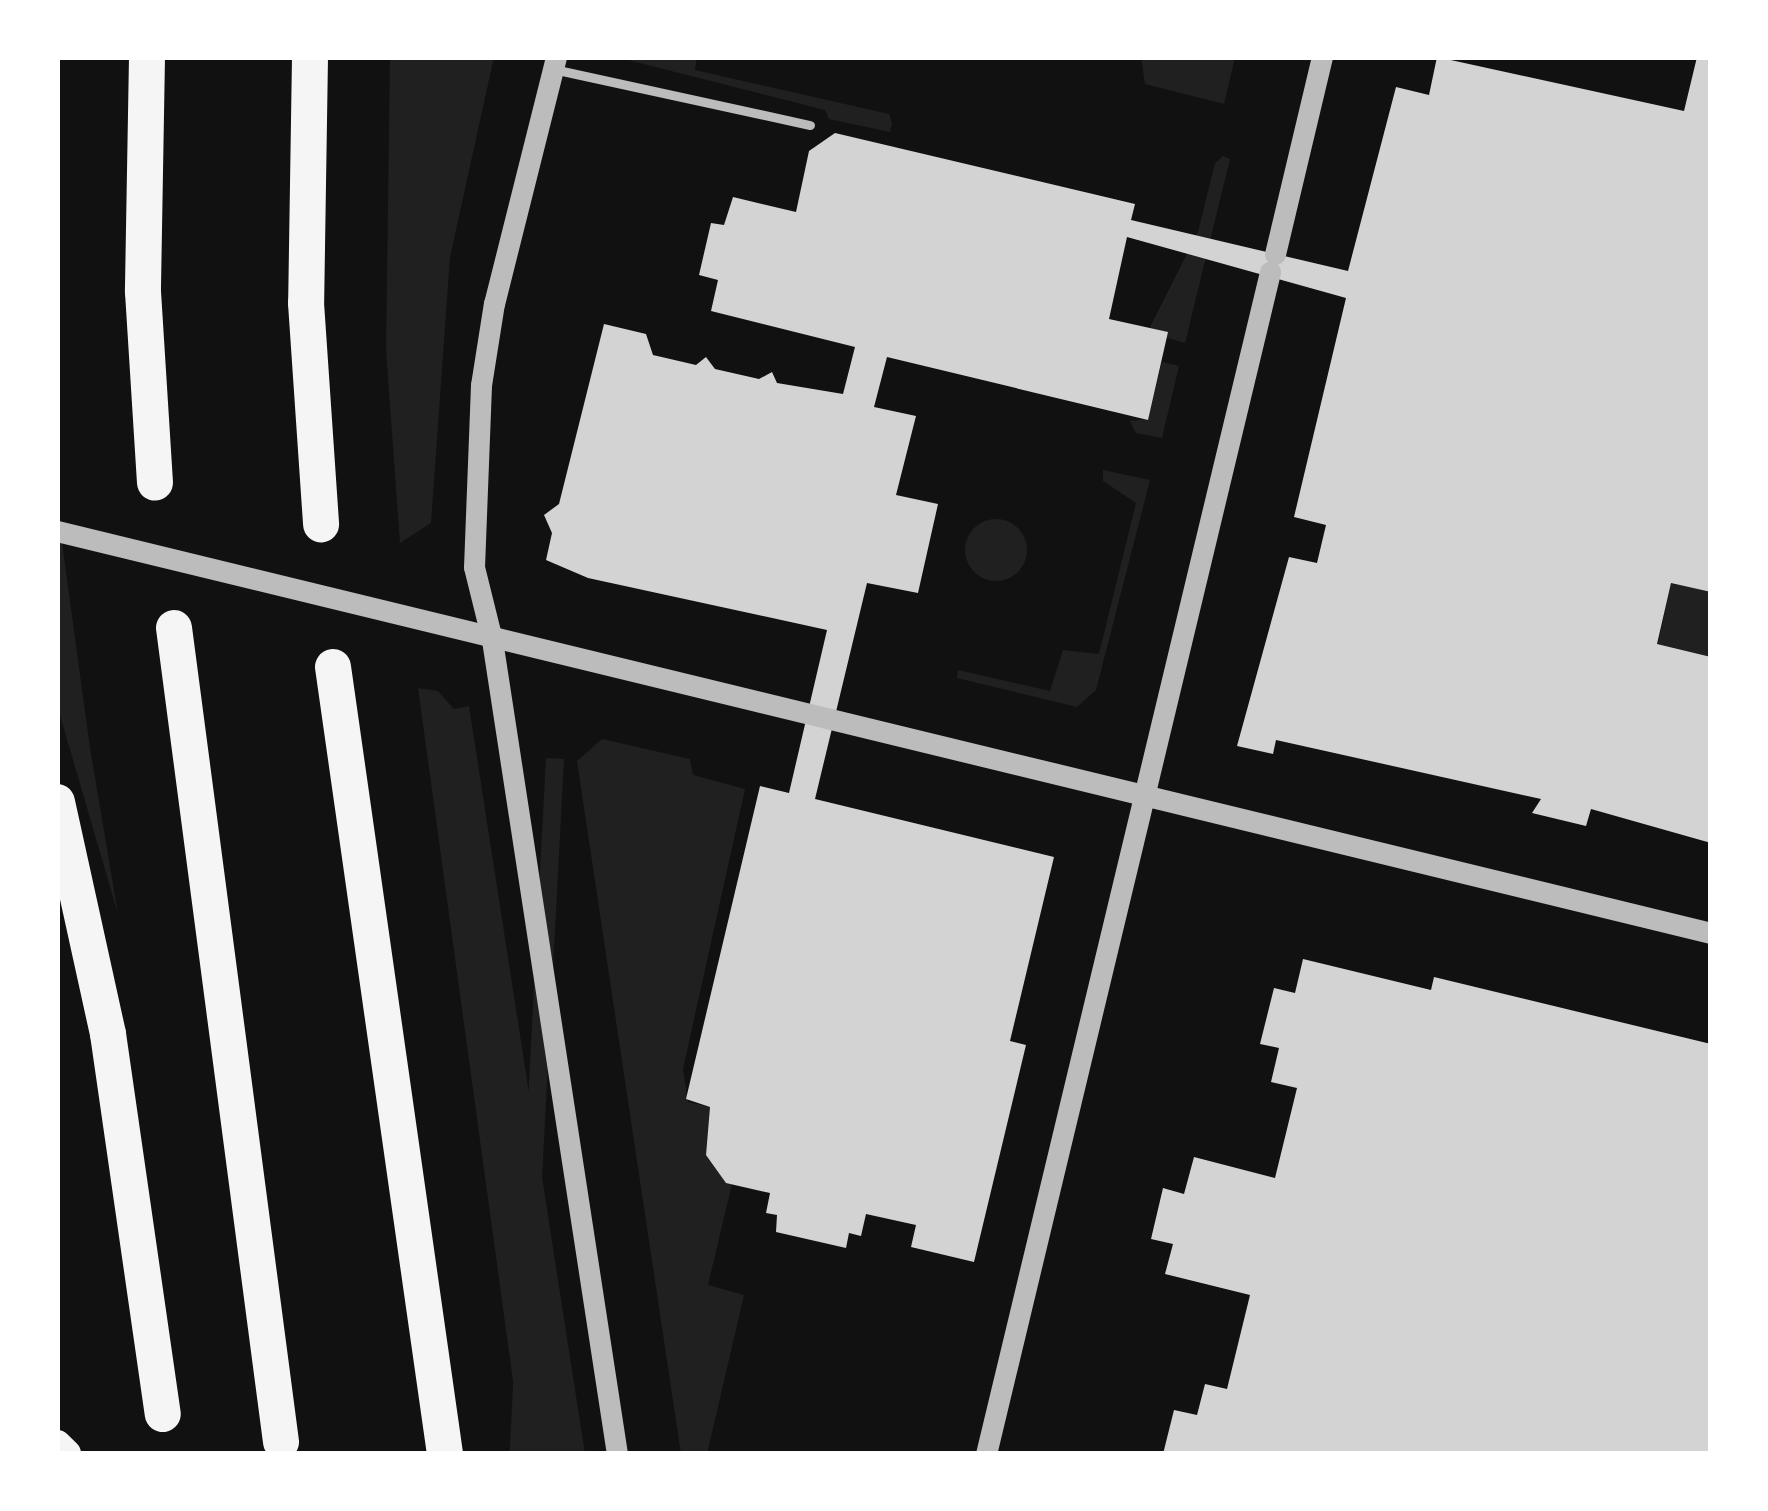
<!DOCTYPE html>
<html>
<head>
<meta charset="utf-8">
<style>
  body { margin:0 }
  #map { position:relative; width:1768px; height:1511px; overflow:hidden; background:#111; font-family:"Space Grotesk",sans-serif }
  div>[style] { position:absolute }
  .green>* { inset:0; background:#202020; transform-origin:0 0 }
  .round { border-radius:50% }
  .building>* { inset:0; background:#d3d3d3 }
  .service>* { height:9px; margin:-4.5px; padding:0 4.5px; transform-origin:4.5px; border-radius:4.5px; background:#bcbcbc }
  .tertiary>* { height:21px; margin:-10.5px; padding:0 10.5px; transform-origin:10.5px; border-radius:10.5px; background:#bcbcbc }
  .primary>* { height:30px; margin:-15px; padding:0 15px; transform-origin:15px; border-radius:15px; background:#f5f5f5 }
  .motorway>* { height:36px; margin:-18px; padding:0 18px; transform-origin:18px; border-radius:18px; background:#f5f5f5 }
  span { translate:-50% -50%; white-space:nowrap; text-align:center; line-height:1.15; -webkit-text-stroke:9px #fff; paint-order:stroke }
  .frame { position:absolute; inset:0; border:60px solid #fff; pointer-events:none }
</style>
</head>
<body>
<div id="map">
  <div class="green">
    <div style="clip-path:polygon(390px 57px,494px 57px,450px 257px,431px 523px,400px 543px,386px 350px)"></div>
    <div style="clip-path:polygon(616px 57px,697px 57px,695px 70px,889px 114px,892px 123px,890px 132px,829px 119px,825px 110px)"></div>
    <div style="clip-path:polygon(1141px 57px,1235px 57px,1224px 104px,1145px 84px)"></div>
    <div style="clip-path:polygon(1223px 156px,1230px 159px,1185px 343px,1167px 338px,1150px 327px,1198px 232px,1215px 163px)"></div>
    <div style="clip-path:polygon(1162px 362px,1179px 366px,1162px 438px,1136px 433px,1130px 421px,1148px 419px)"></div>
    <div style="clip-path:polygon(1103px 470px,1150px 480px,1096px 690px,1077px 707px,957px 678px,958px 670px,1050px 691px,1063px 650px,1099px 654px,1136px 503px,1103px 481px)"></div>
    <div style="clip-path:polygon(57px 506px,90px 748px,118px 914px,57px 705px)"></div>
    <div class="round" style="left:965px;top:519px;width:62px;height:62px"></div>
    <div style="clip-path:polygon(1671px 583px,1711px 592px,1711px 657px,1658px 644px)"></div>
    <div style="clip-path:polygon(418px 688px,438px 691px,454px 709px,469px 706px,585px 1454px,523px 1454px)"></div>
    <div style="clip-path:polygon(602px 739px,690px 759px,693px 775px,745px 789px,683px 1069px,688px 1102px,710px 1107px,706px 1155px,732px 1184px,708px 1285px,744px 1295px,707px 1454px,681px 1454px,577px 761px)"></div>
    <div style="left:546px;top:758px;width:18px;height:704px;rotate:3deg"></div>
  </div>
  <div class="building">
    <div style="clip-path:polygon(1437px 57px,1684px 111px,1697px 57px,1711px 57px,1711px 592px,1671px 583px,1657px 644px,1711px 657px,1711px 843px,1591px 809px,1586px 826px,1532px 813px,1541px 799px,1276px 740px,1273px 754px,1237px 746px,1289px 557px,1317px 563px,1326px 525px,1294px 517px,1346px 298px,1127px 237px,1109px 319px,1168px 332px,1148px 420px,887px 357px,874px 407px,916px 416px,896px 495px,938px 504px,918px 593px,867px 583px,815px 799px,1054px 857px,1010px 1041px,1026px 1045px,974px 1262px,911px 1247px,916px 1225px,866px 1214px,861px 1236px,849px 1233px,846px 1248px,776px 1232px,777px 1215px,766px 1213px,770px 1193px,726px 1183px,706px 1155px,710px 1107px,686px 1099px,760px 786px,789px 793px,827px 630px,588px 578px,546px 560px,552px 533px,544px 515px,559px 504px,604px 324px,646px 334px,653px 355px,696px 365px,706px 357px,715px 369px,759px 379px,772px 372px,777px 383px,843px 394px,855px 347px,711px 311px,718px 280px,699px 275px,711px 223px,724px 225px,733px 197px,796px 212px,809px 151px,835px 133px,1135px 204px,1131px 220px,1348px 271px,1396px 87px,1429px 95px)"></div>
    <div style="clip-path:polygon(1303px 959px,1431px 990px,1434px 977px,1711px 1044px,1711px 1454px,1163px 1454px,1174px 1410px,1197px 1415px,1205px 1384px,1227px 1389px,1250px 1295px,1165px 1274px,1173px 1244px,1151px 1239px,1163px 1188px,1184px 1194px,1194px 1157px,1275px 1178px,1297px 1088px,1271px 1082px,1279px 1048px,1260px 1044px,1274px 988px,1295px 993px)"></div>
  </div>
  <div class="service">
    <div style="left:553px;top:69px;width:263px;rotate:12.3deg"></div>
  </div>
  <div class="tertiary">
    <div style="left:556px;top:57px;width:254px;rotate:104.1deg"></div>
    <div style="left:494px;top:303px;width:83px;rotate:99deg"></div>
    <div style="left:481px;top:385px;width:182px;rotate:92.2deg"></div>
    <div style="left:474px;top:567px;width:75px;rotate:76.1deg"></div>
    <div style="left:492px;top:640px;width:824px;rotate:81.27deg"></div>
    <div style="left:1275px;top:254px;width:203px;rotate:-76.6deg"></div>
    <div style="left:57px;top:531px;width:1702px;rotate:13.66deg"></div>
    <div style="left:986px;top:1454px;width:1216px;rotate:-76.49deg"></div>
  </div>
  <div class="primary">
    <div style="left:57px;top:1445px;width:13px;rotate:45deg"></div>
  </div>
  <div class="motorway">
    <div style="left:147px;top:57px;width:235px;rotate:91deg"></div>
    <div style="left:143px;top:292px;width:191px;rotate:86.4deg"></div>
    <div style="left:310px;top:57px;width:246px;rotate:90.9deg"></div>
    <div style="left:306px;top:303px;width:222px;rotate:86.1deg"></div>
    <div style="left:174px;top:628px;width:821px;rotate:82.51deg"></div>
    <div style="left:333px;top:667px;width:795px;rotate:81.9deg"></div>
    <div style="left:57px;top:802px;width:238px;rotate:77.6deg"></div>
    <div style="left:108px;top:1034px;width:384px;rotate:81.8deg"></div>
  </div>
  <div class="frame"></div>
</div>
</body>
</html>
